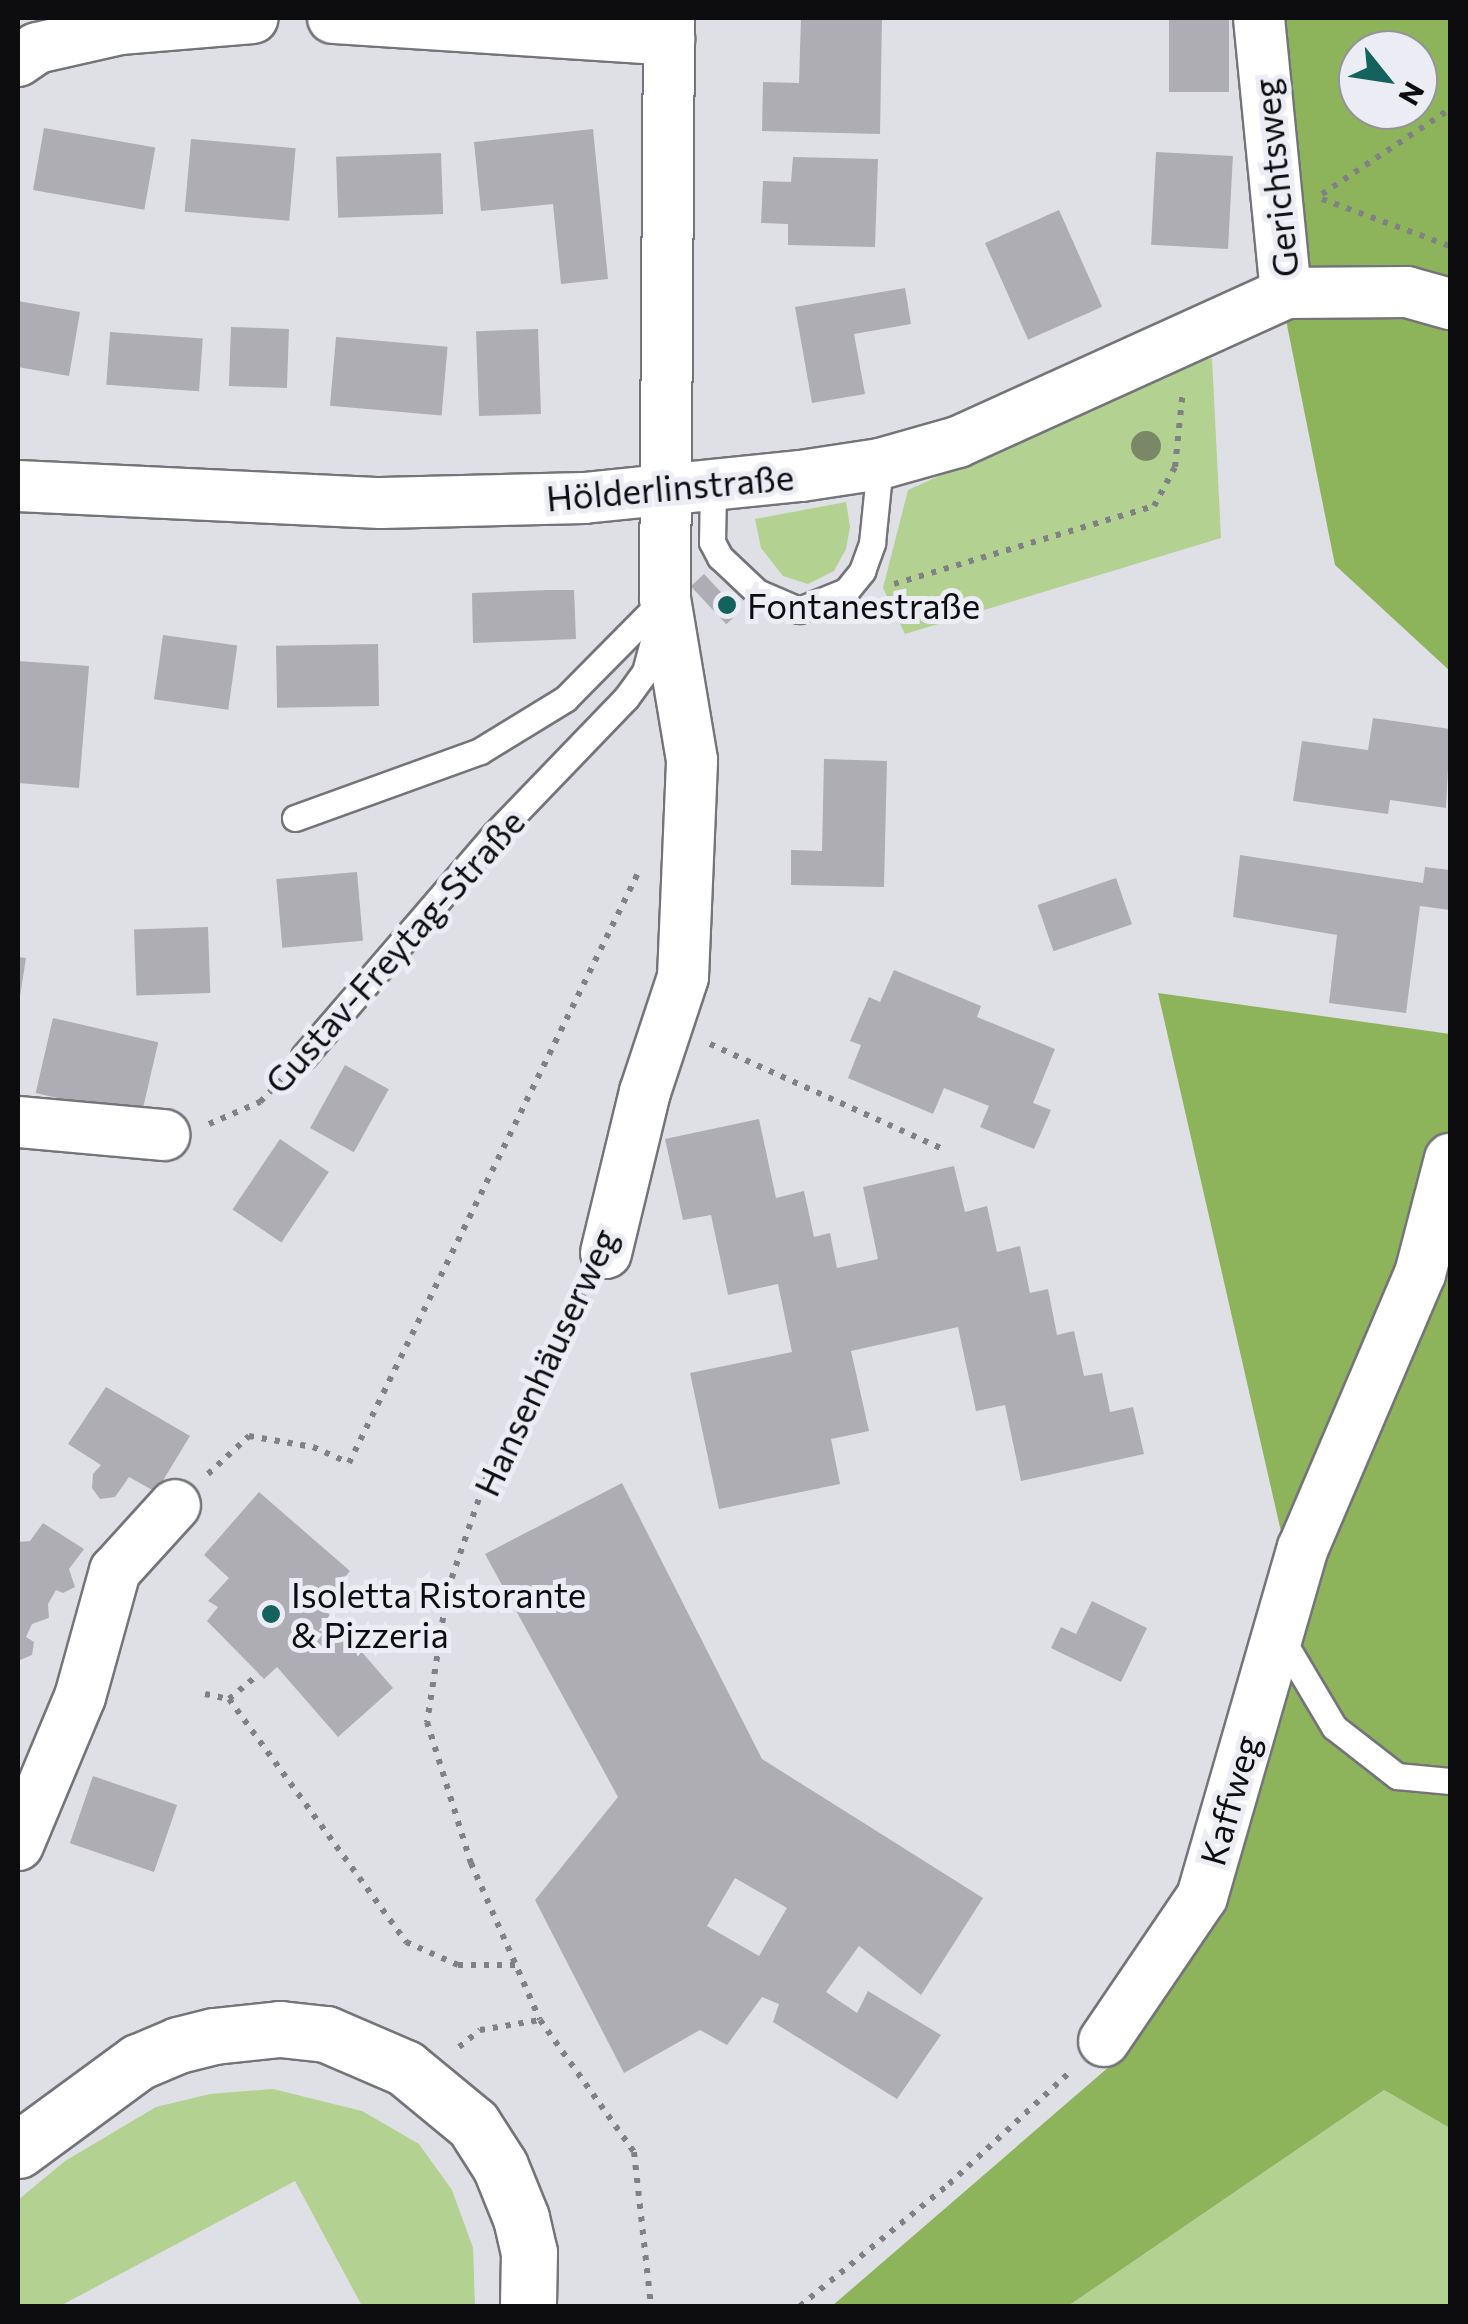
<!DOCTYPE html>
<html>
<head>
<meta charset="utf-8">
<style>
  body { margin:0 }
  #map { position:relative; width:1468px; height:2324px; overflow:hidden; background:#dfdfe6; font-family:Commissioner,sans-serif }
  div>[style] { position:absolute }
  .green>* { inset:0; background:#b3d190 }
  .forest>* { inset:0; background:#8db45b }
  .building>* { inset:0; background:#adadb3; transform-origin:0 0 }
  .path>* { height:6px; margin-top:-3px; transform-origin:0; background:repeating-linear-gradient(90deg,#808085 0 5px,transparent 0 13px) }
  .roads { filter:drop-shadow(2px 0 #74747a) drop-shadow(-2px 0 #74747a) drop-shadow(0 2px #74747a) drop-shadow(0 -2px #74747a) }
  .service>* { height:25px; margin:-12.5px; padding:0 12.5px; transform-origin:12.5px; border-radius:12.5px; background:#fff }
  .minor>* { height:50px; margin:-25px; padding:0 25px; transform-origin:25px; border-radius:25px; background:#fff }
  .secondary>* { height:55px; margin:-27.5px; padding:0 27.5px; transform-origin:27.5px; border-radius:27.5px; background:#fff }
  .trees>* { width:30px; height:30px; margin:-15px; border-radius:50%; background:#7b8868 }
  .dots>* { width:28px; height:28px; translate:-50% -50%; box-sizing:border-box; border:5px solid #ececf4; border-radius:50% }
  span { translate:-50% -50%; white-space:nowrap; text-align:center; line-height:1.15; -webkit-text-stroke:10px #ececf4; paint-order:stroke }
  .street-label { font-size:35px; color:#0d0d0f }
  .poi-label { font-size:35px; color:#0d0d0f }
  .left { translate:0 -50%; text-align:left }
  .frame { position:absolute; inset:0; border:20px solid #0d0d0f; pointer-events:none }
  .north { position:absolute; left:1338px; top:30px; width:100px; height:100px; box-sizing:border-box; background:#ececf4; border:2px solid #939398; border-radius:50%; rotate:120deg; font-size:28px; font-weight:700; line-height:40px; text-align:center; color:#0d0d0f }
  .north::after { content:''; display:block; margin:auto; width:35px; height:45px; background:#14625d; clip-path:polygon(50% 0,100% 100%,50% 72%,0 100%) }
</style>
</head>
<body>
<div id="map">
  <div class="green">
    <div style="clip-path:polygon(1212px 358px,1221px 538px,905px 634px,883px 588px,908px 490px,1186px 364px)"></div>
    <div style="clip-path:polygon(846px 502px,850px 527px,846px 549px,834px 571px,808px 584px,783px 576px,761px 548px,755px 519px)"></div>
    <div style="clip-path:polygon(273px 2089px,362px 2111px,419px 2144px,452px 2190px,473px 2248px,475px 2306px,362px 2306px,295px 2181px,60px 2306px,18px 2306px,18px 2200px,65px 2161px,156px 2107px,210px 2094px)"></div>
    <div style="clip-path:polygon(1384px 2090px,1450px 2128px,1450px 2306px,1068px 2306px)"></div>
  </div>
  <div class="forest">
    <div style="clip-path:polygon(evenodd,1269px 18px,1450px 18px,1450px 671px,1335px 565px,1282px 300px,1269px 18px,1358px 50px,1418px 50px,1418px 110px,1358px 110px,1358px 50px)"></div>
    <div style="clip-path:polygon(1158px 993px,1450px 1034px,1450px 2128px,1384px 2090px,1068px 2306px,832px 2306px,1125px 2053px,1226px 1904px,1322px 1559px,1285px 1549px)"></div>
  </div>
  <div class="building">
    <div style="clip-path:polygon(801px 18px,882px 18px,880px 134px,762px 131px,763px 82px,799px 83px)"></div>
    <div style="left:1169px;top:18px;width:60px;height:74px"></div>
    <div style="left:44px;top:128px;width:113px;height:63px;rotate:10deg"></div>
    <div style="clip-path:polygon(593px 129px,608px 279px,561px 284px,553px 204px,481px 211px,474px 142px)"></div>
    <div style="left:191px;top:139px;width:105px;height:73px;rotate:5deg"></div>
    <div style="left:1156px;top:152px;width:77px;height:93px;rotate:3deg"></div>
    <div style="left:441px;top:153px;width:61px;height:105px;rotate:88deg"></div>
    <div style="clip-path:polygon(793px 157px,878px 159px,875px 247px,788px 245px,788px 224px,761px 223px,763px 181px,791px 182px)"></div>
    <div style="left:1059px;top:210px;width:106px;height:81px;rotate:66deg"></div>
    <div style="clip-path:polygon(905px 288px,911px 324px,854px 334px,865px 394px,812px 403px,795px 307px)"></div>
    <div style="clip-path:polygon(18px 301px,80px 312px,69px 376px,18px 367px)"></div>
    <div style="left:231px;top:327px;width:58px;height:59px;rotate:2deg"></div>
    <div style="left:538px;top:329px;width:85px;height:62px;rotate:88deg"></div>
    <div style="left:110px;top:332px;width:93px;height:53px;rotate:4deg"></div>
    <div style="left:336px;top:337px;width:112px;height:69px;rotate:5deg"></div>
    <div style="left:704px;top:574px;width:52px;height:18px;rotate:47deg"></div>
    <div style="clip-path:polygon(548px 590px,574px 590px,576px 639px,473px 643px,472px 593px)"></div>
    <div style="left:163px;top:635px;width:75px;height:65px;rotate:8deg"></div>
    <div style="left:378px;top:644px;width:62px;height:102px;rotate:89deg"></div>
    <div style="clip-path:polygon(18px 661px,89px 666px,79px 788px,18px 783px)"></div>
    <div style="clip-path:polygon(1373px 718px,1450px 729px,1446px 808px,1390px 800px,1388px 814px,1293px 801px,1302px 741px,1368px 750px)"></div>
    <div style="clip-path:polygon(824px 759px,887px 761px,884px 887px,791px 885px,791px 850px,822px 851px)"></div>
    <div style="clip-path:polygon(1240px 855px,1423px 883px,1425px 867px,1450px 870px,1450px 910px,1420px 906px,1406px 1013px,1329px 1003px,1337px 935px,1233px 917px)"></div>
    <div style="left:357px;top:872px;width:69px;height:81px;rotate:85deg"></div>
    <div style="left:1116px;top:878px;width:49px;height:83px;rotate:71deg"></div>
    <div style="left:208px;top:927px;width:66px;height:74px;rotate:88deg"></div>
    <div style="clip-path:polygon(18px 957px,26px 958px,20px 996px,18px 995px)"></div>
    <div style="clip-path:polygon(894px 970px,981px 1006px,977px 1017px,1055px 1049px,1033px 1103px,1051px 1110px,1034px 1149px,980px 1127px,989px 1106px,944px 1088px,933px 1114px,848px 1078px,861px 1045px,850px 1041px,869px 997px,880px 1002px)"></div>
    <div style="left:53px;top:1018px;width:108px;height:77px;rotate:13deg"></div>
    <div style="left:345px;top:1065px;width:50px;height:72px;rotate:29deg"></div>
    <div style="clip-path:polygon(759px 1119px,776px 1198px,804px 1191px,814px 1237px,830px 1233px,837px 1268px,878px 1259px,863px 1187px,954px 1166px,965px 1212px,987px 1206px,997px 1252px,1020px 1246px,1030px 1293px,1048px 1289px,1057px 1335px,1074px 1331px,1084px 1376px,1102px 1373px,1110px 1412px,1133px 1407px,1144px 1454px,1021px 1481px,1005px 1405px,976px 1411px,958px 1327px,851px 1351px,869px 1431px,831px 1439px,840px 1484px,719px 1509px,690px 1373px,792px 1352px,778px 1284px,728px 1295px,711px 1215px,683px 1220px,665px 1139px)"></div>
    <div style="left:280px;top:1139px;width:59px;height:85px;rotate:34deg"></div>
    <div style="clip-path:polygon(106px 1387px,190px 1436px,156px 1492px,129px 1477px,115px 1497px,100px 1499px,92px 1488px,93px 1474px,101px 1465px,68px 1444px)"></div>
    <div style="clip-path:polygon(evenodd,622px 1483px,762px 1759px,983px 1898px,921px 1995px,859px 1946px,826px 1992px,857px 2013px,868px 1991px,941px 2035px,897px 2099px,773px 2022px,779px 2004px,762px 1997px,727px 2045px,700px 2030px,624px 2073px,535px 1900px,618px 1797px,485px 1554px,622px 1483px,735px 1878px,787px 1908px,759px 1956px,707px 1926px,735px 1878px)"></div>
    <div style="clip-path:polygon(259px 1492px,350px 1571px,321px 1605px,393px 1688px,338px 1737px,277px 1667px,264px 1679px,207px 1621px,218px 1607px,208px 1601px,229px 1578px,204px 1555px)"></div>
    <div style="clip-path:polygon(43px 1523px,84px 1549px,69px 1569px,75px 1587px,63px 1593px,56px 1590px,48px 1604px,49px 1618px,32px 1624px,26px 1637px,34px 1642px,32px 1655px,20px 1660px,18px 1542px,30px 1541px)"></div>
    <div style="clip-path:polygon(1092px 1601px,1147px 1628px,1121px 1682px,1051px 1648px,1061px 1627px,1076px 1634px)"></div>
    <div style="left:93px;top:1776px;width:89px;height:71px;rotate:19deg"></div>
  </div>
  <div class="path">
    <div style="left:1322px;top:194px;width:154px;rotate:-33.6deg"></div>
    <div style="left:1322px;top:199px;width:136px;rotate:20.2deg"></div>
    <div style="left:894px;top:584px;width:271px;rotate:-16.7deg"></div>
    <div style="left:1154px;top:506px;width:44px;rotate:-61.7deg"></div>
    <div style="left:1175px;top:467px;width:77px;rotate:-84.1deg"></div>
    <div style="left:710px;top:1044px;width:256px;rotate:24.3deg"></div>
    <div style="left:209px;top:1124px;width:56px;rotate:-23.3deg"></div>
    <div style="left:260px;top:1102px;width:32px;rotate:-46deg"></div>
    <div style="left:584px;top:1294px;width:205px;rotate:118.2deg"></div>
    <div style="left:487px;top:1475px;width:124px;rotate:108.9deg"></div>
    <div style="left:447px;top:1592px;width:132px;rotate:98.7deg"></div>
    <div style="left:427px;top:1722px;width:148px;rotate:72.7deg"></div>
    <div style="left:471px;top:1863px;width:171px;rotate:66.3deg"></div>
    <div style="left:540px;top:2020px;width:162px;rotate:54.5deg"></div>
    <div style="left:634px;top:2152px;width:155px;rotate:83.7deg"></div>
    <div style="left:208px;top:1474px;width:56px;rotate:-42.8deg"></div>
    <div style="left:249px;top:1436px;width:65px;rotate:9.8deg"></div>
    <div style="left:313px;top:1447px;width:39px;rotate:24deg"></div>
    <div style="left:349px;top:1463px;width:657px;rotate:-63.9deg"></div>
    <div style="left:205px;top:1694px;width:25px;rotate:12deg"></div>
    <div style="left:229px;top:1699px;width:39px;rotate:-40deg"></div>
    <div style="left:229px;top:1699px;width:301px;rotate:53.9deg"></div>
    <div style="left:406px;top:1942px;width:57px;rotate:23.9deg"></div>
    <div style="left:458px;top:1965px;width:58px"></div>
    <div style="left:459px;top:2047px;width:27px;rotate:-39deg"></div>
    <div style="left:480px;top:2030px;width:61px;rotate:-9.5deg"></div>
    <div style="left:800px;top:2306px;width:193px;rotate:-39.3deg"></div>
    <div style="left:949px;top:2184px;width:165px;rotate:-42.8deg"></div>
  </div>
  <div class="roads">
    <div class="service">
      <div style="left:713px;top:487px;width:55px;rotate:91deg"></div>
      <div style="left:712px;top:542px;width:17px;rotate:62deg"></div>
      <div style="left:720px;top:557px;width:51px;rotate:43.4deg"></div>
      <div style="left:757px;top:592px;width:46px;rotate:23.2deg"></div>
      <div style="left:799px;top:610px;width:51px;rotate:-22deg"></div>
      <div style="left:846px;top:591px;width:26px;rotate:-51deg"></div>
      <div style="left:862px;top:571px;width:30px;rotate:-70deg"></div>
      <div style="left:872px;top:543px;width:79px;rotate:-84.2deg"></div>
      <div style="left:295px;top:818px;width:197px;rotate:-19.9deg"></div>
      <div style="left:480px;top:751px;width:100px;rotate:-31.5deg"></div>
      <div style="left:565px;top:699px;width:142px;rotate:-45.3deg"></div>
      <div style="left:304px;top:1056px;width:293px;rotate:-49.3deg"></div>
      <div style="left:495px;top:834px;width:189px;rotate:-46.1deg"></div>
      <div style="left:626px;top:698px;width:32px;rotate:-54deg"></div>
      <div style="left:645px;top:672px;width:47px;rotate:-75.1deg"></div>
      <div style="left:1280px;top:1636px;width:106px;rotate:59.3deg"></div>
      <div style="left:1334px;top:1727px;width:80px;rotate:37.9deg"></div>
      <div style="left:1397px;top:1776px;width:53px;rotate:5.4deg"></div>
    </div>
    <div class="minor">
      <div style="left:333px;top:18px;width:337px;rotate:3.7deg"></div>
      <div style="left:1259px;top:18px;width:276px;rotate:84.4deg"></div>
      <div style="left:18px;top:61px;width:23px;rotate:-34deg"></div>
      <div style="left:37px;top:48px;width:85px;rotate:-12.9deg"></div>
      <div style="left:120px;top:29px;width:133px;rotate:-4.7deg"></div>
      <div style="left:18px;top:486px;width:363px;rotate:2.7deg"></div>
      <div style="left:381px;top:503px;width:203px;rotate:-1.4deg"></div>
      <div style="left:584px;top:498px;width:218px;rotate:-5.8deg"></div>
      <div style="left:801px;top:476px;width:80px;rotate:-8.6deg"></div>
      <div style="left:880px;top:464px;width:81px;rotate:-15.8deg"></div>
      <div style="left:958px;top:442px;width:360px;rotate:-24.4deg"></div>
      <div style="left:1286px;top:293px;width:121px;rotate:-0.5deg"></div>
      <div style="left:1407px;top:292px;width:45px;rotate:15.6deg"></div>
      <div style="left:18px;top:1122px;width:147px;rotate:5.1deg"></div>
      <div style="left:606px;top:1253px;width:166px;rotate:-76.4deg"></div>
      <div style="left:645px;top:1092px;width:121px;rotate:-71.7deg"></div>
      <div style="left:683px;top:977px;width:217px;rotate:-87.6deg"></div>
      <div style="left:692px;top:760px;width:164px;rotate:-99.5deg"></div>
      <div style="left:665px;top:598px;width:580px;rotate:-89.6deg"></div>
      <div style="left:18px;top:1845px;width:160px;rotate:-67.3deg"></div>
      <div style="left:80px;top:1697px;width:131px;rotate:-74.5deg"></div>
      <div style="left:115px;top:1571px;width:89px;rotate:-47.7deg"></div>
      <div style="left:1104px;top:2041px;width:174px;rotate:-55.8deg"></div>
      <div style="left:1202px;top:1897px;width:363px;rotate:-73.9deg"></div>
      <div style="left:1303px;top:1548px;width:298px;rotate:-66.9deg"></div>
      <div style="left:1420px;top:1274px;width:119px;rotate:-75.4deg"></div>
    </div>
    <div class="secondary">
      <div style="left:18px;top:2150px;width:149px;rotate:-36.3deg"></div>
      <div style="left:138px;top:2062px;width:43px;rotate:-23deg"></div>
      <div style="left:178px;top:2045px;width:37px;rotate:-14deg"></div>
      <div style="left:214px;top:2036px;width:66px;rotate:-6.1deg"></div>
      <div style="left:280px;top:2029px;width:46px;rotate:6.2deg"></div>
      <div style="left:326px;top:2034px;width:86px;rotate:23.3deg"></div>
      <div style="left:405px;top:2068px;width:88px;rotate:39.5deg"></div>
      <div style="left:473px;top:2124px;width:50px;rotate:57.3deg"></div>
      <div style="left:500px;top:2166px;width:56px;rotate:68deg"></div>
      <div style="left:521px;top:2218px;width:35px;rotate:77deg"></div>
      <div style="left:529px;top:2252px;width:54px;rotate:91.1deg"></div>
    </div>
  </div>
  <div class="trees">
    <div style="left:1146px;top:446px"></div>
  </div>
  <div class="dots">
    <div style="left:727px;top:605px;background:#14625d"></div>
    <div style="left:271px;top:1614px;background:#14625d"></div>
  </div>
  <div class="street-label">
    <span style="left:1275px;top:178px;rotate:-96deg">Gerichtsweg</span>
    <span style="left:670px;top:487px;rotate:-5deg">Hölderlinstraße</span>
    <span style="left:394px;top:951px;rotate:-48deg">Gustav-Freytag-Straße</span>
    <span style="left:545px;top:1362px;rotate:-65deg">Hansenhäuserweg</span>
    <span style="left:1229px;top:1800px;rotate:-74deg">Kaffweg</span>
  </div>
  <div class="poi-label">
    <span class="left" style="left:747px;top:605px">Fontanestraße</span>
    <span class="left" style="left:291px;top:1614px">Isoletta Ristorante<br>&amp; Pizzeria</span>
  </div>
  <div class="frame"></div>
  <div class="north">N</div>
</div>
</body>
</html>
